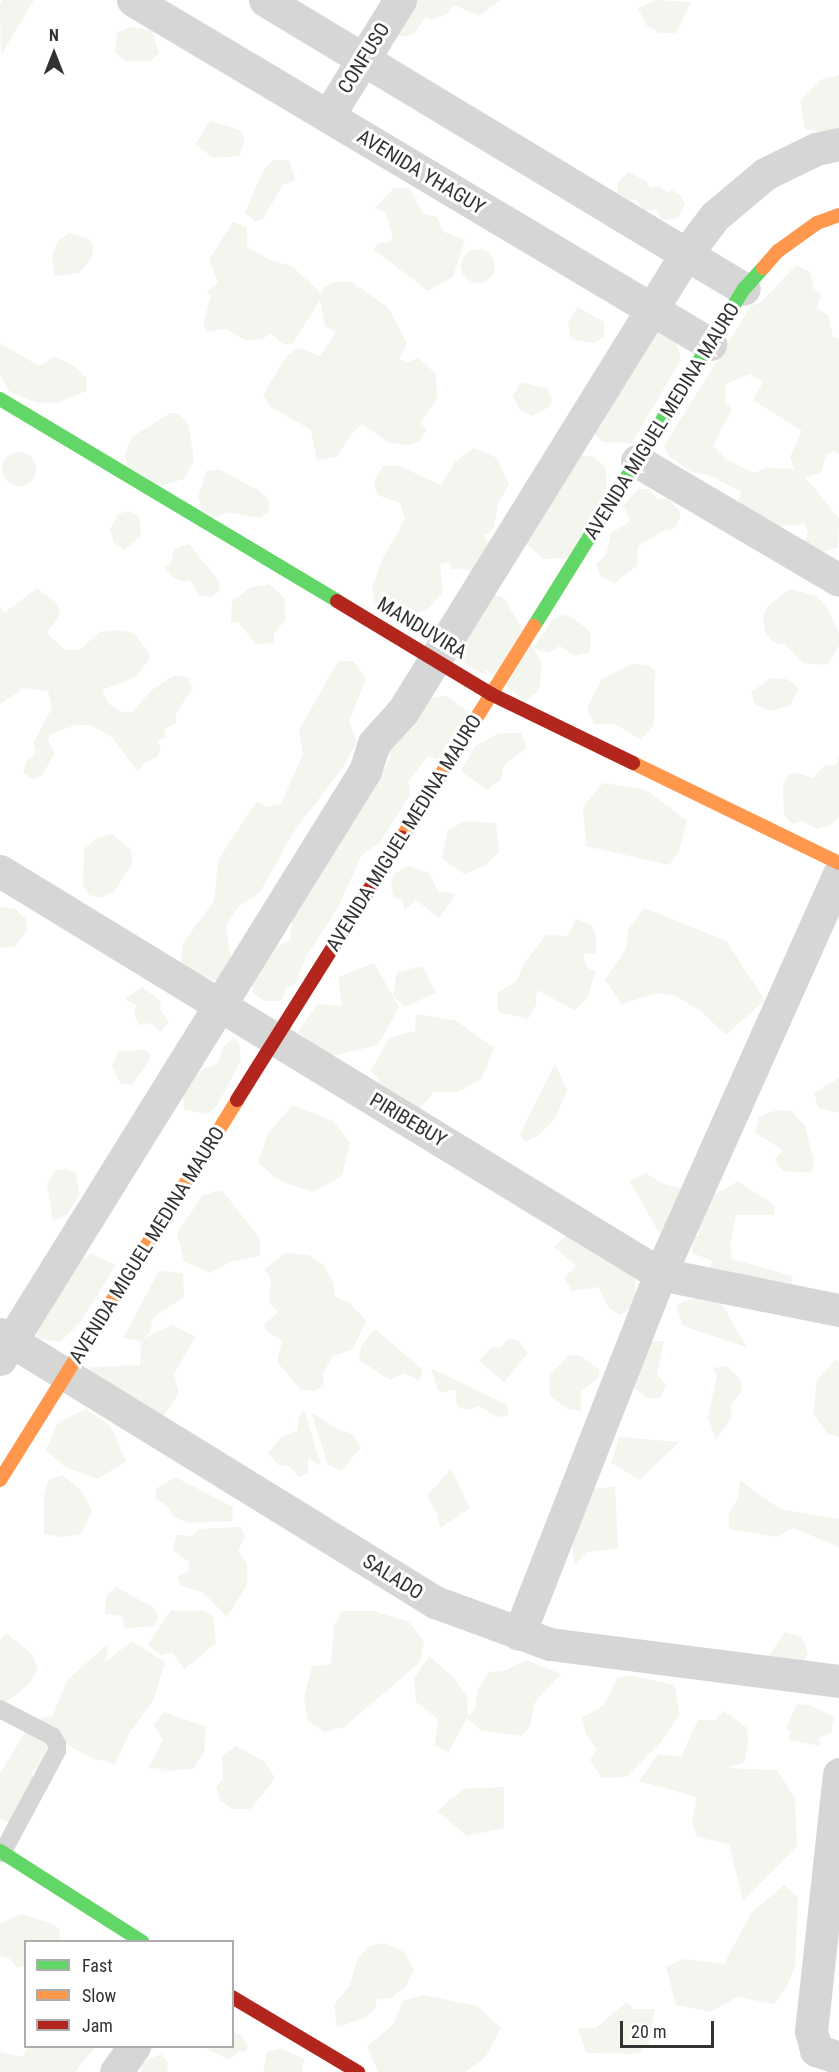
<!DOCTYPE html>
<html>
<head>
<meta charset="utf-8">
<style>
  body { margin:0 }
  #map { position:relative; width:839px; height:2072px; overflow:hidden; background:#fff; font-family:"Roboto Condensed",sans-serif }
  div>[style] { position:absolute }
  .green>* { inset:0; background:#f2f6ee }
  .round { border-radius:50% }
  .lane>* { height:18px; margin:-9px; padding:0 9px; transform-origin:9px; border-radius:9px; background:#d6d6d6 }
  .street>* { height:33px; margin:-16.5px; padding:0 16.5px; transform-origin:16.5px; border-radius:16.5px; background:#d6d6d6 }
  .fast>* { height:14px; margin:-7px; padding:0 7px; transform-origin:7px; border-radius:7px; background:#63d668 }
  .slow>* { height:14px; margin:-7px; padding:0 7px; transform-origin:7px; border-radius:7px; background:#ff974d }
  .jam>* { height:14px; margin:-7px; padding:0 7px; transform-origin:7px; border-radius:7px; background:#b3261e }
  span { translate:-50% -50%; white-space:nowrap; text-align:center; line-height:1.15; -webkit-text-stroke:6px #fff; paint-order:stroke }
  .street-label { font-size:20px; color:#323232 }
  .legend { position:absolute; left:24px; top:1940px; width:210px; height:108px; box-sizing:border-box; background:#fff; border:2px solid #adadad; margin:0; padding:8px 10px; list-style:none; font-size:18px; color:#323232 }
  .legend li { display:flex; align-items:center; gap:12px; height:30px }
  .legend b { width:30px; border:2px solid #adadad }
  .north { position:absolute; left:24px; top:24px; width:60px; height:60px; -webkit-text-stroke:4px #fff; paint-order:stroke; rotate:0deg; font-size:16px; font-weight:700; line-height:24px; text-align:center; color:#323232 }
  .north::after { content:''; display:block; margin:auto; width:21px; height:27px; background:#323232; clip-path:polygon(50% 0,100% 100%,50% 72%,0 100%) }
  .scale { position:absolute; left:620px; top:2021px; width:94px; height:27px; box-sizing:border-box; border:3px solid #323232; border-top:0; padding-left:8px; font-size:18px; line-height:21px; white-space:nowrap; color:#323232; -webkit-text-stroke:4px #fff; paint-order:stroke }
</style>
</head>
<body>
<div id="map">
  <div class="green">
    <div style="clip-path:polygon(2px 0,34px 0,1px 55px,0 5px)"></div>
    <div style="clip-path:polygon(405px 0,501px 0,479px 16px,454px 5px,447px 14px,431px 20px,426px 17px,414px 34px,403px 37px,396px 34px)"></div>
    <div style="clip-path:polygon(655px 0,691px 2px,676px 33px,659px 33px,646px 25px,638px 8px)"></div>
    <div style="clip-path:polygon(129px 27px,152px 30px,159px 53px,150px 61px,126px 62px,115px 53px,117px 33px)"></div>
    <div style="clip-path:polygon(839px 75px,839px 129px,824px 133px,805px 129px,800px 101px,822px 79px)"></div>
    <div style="clip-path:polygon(210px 121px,240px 130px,245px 138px,239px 156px,213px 158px,195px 144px)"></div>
    <div style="clip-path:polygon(273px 160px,289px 160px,295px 180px,283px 185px,262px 220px,255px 221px,245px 213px,263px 171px)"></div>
    <div style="clip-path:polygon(628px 172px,646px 181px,650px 187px,659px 186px,667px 193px,672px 190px,680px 195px,685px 204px,681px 213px,676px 219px,662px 220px,657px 210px,644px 210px,636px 199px,624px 202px,617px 198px,618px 182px)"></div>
    <div style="clip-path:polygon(394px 188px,409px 188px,424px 214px,437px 217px,444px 232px,465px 240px,453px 277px,428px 291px,373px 249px,379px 243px,389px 242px,393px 236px,385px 212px,375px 208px)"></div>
    <div style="clip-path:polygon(233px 222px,247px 227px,247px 247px,270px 260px,292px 266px,322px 294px,324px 287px,334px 282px,350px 281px,388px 307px,407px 343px,399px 359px,408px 362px,418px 358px,436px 374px,437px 399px,420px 423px,427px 429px,418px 442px,406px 445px,388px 442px,362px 424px,350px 436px,337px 457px,317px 460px,311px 430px,271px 407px,263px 395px,286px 357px,298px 348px,320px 356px,336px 332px,325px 326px,320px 300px,293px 343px,285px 345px,270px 333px,263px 339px,245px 340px,226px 329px,206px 332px,203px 323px,211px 297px,207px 291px,218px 282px,209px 259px)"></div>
    <div style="clip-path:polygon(69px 233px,87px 238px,93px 245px,92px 258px,79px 273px,55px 276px,52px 256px,58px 241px)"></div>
    <div class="round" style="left:461px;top:249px;width:34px;height:34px"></div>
    <div style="clip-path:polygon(evenodd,796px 265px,810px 272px,814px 289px,821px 294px,817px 309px,828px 315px,833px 337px,839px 338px,839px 454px,833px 451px,826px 455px,821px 473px,805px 477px,839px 518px,838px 547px,821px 553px,805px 542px,808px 532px,804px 524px,776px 527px,745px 516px,738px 500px,741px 492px,709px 475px,691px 472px,669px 456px,664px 446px,751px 306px,761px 302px,796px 265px,750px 374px,763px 382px,753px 400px,802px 431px,790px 457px,794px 469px,765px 468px,754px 473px,727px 460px,713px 446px,732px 409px,725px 402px,726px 384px,750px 374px)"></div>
    <div style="clip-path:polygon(578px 307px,604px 322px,604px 337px,594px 343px,571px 339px,568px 322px)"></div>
    <div style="clip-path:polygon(643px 325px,674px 335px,681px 360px,632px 443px,603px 442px,594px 433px)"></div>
    <div style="clip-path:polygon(0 343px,39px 366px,54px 357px,73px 365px,87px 378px,86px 391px,57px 403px,36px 402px,9px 391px,0 375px)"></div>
    <div style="clip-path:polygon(521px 382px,548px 389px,552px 399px,549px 407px,532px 416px,520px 410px,513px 396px)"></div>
    <div style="clip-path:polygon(170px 413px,177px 413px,188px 423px,194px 460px,184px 479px,160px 486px,128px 467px,125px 454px,132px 437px)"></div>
    <div style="clip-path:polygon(474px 448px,497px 458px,509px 484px,498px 504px,494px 528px,484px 536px,490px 545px,475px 573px,459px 568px,451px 570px,449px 562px,440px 564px,443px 592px,430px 607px,402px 621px,376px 606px,372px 588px,382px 560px,405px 519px,400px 503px,377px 495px,374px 481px,383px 466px,399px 466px,441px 485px,455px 462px)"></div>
    <div class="round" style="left:2px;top:452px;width:34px;height:34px"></div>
    <div style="clip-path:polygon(578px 456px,592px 456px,605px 466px,609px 505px,576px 558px,544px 559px,524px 542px)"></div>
    <div style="clip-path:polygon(207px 470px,220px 470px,260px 491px,269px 501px,269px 512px,260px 518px,227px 512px,217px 517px,203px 511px,198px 498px)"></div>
    <div style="clip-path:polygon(638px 489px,649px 489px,656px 498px,668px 499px,680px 511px,680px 518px,674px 529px,663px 531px,638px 546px,637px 566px,614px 583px,600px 576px,596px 564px,606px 555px,611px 533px,631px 521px,623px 506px)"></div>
    <div style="clip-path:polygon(129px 511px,139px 517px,141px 536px,124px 550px,114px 544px,110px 529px,118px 514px)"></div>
    <div style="clip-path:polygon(189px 544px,219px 581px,220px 589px,213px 597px,198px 595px,190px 579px,185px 582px,175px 579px,164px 568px,171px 564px,174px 549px)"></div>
    <div style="clip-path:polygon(269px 584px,285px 598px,285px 621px,274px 633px,274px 642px,256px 645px,239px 623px,231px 622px,232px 602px,249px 588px)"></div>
    <div style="clip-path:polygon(37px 588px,57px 603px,60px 615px,47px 633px,64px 649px,79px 650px,100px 632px,115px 630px,134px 633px,151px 657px,136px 677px,102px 690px,109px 704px,121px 712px,132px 712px,152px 690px,173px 676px,187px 677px,193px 688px,176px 713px,176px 723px,165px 729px,165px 737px,157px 742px,161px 748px,158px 756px,143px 764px,138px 772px,112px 737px,90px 725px,76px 725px,51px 734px,48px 740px,55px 753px,42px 775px,33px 779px,23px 773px,27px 760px,36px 753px,33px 743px,52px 708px,48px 691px,24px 688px,0 704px,0 607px,4px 613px)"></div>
    <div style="clip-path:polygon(790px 589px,817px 596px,828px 608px,839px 634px,839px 646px,827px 665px,803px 663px,785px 644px,774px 643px,765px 633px,763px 616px,768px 606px)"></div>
    <div style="clip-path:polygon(493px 594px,504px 598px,542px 663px,539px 690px,525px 701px,487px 670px,483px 674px,453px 657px)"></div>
    <div style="clip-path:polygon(563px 615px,569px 615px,591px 632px,590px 652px,575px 656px,560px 646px,548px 653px,533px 648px,553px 619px)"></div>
    <div style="clip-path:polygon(338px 661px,353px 661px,366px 678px,349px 721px,357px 742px,343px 767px,293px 833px,260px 892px,238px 907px,226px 926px,231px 962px,216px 981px,187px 973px,181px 961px,183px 943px,214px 901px,218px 860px,257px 801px,266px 807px,281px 804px,303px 754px,299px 730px)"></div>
    <div style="clip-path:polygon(631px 664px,647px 665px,655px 670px,654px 725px,641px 740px,615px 724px,594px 724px,587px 708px,601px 680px)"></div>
    <div style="clip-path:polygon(771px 678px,787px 679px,799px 688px,790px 706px,770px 711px,755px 705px,751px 692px)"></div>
    <div style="clip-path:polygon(447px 696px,476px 717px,448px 763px,428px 756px,415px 773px,409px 781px,410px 795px,380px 842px,361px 856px,338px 908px,305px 958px,297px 982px,286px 988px,281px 1001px,264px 1001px,253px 993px,252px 984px,266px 959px,273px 955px,274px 948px,290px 940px,293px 911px,387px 765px,390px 755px,374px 743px,428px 698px)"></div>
    <div style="clip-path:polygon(499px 733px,521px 733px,527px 748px,503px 766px,501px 780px,487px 790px,461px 771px,475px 746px)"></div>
    <div style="clip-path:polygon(839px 757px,839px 817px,831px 825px,817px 829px,802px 821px,792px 824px,784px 814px,783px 785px,788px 774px,798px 773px,812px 778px,824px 766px,836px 765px)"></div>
    <div style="clip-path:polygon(603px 783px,646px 790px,687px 821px,679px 852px,669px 865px,586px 846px,583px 807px)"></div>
    <div style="clip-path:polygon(465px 821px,496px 823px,499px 852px,484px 866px,464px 874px,442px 858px,448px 830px)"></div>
    <div style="clip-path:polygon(112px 834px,132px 851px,132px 864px,114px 892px,100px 898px,89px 895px,83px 886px,84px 849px,97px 838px)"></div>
    <div style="clip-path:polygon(409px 866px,429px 873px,438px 891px,456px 894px,439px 918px,416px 900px,404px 911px,403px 899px,394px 898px,391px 886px,394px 874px)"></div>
    <div style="clip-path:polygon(0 907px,15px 909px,26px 919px,27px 930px,15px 946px,0 948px)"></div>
    <div style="clip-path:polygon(645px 908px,726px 941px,765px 1000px,726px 1035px,702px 1012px,676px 996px,657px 993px,622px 1004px,605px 980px,626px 949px,628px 930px)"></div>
    <div style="clip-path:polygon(576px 919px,592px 925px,596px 936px,596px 953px,583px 954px,587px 968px,596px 971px,587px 999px,574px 1010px,537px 990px,536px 1005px,528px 1019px,498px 1012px,497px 993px,517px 981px,523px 965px,546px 935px,568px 936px)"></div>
    <div style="clip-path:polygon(374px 963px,399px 1007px,378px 1045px,329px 1057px,298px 1032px,318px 1004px,342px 1006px,338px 977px)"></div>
    <div style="clip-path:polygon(423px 966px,436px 993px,404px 1007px,393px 995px,397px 972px)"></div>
    <div style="clip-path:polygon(142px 987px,161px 1001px,160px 1009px,169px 1022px,161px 1032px,150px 1023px,139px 1025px,134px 1015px,136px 1005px,125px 999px)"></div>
    <div style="clip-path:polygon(416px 1014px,455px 1020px,494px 1048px,482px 1078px,458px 1092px,434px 1092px,417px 1112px,383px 1086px,371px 1070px,389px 1038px,415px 1031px)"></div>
    <div style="clip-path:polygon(233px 1038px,239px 1042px,241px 1060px,217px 1106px,208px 1114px,184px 1110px,183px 1093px,201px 1070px,217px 1064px,223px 1047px)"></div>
    <div style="clip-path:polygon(146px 1050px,151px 1055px,145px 1067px,132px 1085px,121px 1084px,112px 1067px,118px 1051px)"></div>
    <div style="clip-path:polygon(555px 1064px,567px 1090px,555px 1119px,538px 1136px,525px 1142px,520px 1134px)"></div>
    <div style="clip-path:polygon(839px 1078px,839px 1113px,818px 1108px,814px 1093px)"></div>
    <div style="clip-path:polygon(293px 1105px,333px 1121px,350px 1143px,342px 1176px,314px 1192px,282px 1182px,258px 1163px,268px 1133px)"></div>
    <div style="clip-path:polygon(777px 1110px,792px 1111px,805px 1126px,814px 1161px,812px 1173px,783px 1171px,774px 1160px,783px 1150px,755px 1133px,759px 1117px)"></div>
    <div style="clip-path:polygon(65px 1169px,76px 1173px,79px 1195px,67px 1215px,53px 1221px,47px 1184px,55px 1171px)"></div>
    <div style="clip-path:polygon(646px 1173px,663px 1184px,684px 1189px,664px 1241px,629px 1181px)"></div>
    <div style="clip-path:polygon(738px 1181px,775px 1206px,774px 1215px,736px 1215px,730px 1246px,732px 1259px,792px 1276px,793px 1288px,707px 1274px,713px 1261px,692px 1253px,693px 1238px,700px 1234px,695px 1225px,699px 1204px)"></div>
    <div style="clip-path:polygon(222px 1190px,260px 1239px,260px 1256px,229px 1262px,210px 1273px,184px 1261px,177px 1233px,203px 1195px)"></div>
    <div style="clip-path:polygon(567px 1235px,636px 1264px,635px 1286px,639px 1302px,620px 1315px,609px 1308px,598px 1287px,572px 1291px,564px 1278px,576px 1266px,554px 1247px)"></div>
    <div style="clip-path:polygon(286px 1253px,309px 1255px,324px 1265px,334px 1284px,335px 1297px,350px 1303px,366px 1321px,353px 1349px,333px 1356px,323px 1373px,324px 1386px,314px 1391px,301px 1390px,277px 1362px,282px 1341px,268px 1332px,264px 1325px,278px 1312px,269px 1302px,271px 1279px,264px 1269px)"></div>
    <div style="clip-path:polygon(92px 1254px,116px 1265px,80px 1323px,60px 1342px,38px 1338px,35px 1326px,52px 1309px,49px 1304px,64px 1256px,83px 1259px)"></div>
    <div style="clip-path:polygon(159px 1271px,183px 1273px,184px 1297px,153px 1318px,150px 1332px,143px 1339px,172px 1325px,196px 1337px,174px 1373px,179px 1393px,154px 1430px,97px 1380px,89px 1367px,140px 1365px,141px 1341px,123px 1338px)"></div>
    <div style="clip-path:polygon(714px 1291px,747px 1347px,683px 1326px,676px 1305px)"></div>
    <div style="clip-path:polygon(375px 1329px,423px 1370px,419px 1381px,405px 1373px,390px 1380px,359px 1360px,361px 1346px)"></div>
    <div style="clip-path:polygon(507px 1339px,518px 1340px,528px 1353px,504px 1382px,479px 1361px,492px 1347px,502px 1347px)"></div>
    <div style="clip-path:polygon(648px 1341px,664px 1341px,657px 1374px,666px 1386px,660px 1398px,649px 1399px,629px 1384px)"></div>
    <div style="clip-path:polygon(569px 1355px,581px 1356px,600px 1370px,597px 1379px,581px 1391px,581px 1411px,567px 1409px,550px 1396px,549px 1376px)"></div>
    <div style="clip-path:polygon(835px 1360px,839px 1361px,839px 1437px,828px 1434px,813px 1413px,817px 1380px)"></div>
    <div style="clip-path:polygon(727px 1366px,741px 1381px,742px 1391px,731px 1404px,731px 1419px,716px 1440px,708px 1417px,717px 1376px,713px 1368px)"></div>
    <div style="clip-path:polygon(431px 1368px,507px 1405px,509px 1415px,497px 1417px,479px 1406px,468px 1410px,457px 1407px,455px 1389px,443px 1393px,437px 1389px)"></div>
    <div style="clip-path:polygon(86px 1409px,111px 1426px,126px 1461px,98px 1479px,65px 1467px,46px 1450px,58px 1422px)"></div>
    <div style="clip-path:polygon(304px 1409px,321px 1466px,308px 1458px,308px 1473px,299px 1477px,290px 1467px,278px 1465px,269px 1453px,280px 1438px,298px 1430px,298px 1419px)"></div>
    <div style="clip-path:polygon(311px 1412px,335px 1428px,352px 1434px,361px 1447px,342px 1471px,328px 1465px)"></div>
    <div style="clip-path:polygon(619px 1437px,679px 1442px,640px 1480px,611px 1463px)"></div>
    <div style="clip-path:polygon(451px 1469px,470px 1508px,440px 1528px,437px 1513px,427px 1496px)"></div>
    <div style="clip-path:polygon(62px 1475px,82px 1491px,92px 1511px,81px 1534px,62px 1537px,44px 1534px,44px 1496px,48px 1480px)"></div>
    <div style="clip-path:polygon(175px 1477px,233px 1507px,232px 1521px,189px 1523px,173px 1517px,168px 1506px,155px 1499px,157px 1488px)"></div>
    <div style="clip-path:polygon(740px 1480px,780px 1509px,839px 1519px,839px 1547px,793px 1528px,777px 1537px,729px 1529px,729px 1513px,737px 1500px)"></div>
    <div style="clip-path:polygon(615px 1486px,618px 1549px,587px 1552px,574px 1565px,571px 1526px,588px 1490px)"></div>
    <div style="clip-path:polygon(240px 1527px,245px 1535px,238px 1552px,247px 1563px,247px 1585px,227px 1617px,204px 1593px,180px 1585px,177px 1577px,189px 1571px,189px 1562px,173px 1550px,176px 1535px,193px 1536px,199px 1529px)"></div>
    <div style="clip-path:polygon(116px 1587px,154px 1608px,158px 1618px,154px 1626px,125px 1628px,122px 1616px,105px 1614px,106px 1597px)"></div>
    <div style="clip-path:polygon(171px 1610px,205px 1611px,213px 1617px,216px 1643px,185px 1669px,171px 1652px,161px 1655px,148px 1645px)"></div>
    <div style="clip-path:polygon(342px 1611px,373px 1611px,409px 1622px,424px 1641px,420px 1662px,344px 1727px,324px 1732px,308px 1721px,304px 1699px,312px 1666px,331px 1664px,334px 1626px)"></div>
    <div style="clip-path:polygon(785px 1632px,802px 1637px,808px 1654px,799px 1668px,766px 1660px)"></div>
    <div style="clip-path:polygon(6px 1633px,32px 1654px,38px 1670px,30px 1683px,0 1707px,0 1641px)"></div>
    <div style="clip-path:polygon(132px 1641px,165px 1662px,154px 1699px,129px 1734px,115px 1764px,89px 1757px,61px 1741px,32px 1773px,37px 1785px,10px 1823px,0 1819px,0 1773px,32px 1721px,53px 1715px,67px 1680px,109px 1643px,105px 1662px)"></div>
    <div style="clip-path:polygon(429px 1656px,454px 1678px,467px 1697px,468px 1717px,475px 1708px,478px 1690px,488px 1672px,504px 1671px,526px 1660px,561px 1674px,535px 1702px,530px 1726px,522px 1736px,481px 1730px,467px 1718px,448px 1753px,435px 1745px,438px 1719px,416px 1702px,414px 1679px)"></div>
    <div style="clip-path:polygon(631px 1676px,675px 1685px,679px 1715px,661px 1742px,626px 1777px,602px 1778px,590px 1760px,597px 1749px,586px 1734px,582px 1718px,604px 1705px,617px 1678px)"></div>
    <div style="clip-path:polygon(797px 1704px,809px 1705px,834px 1717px,831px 1733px,819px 1738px,821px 1746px,788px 1740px,791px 1731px,786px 1729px)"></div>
    <div style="clip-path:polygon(724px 1711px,747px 1728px,748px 1742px,745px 1762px,726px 1768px,777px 1770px,795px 1798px,797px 1846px,743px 1901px,729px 1844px,697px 1837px,692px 1822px,697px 1797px,639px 1781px,658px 1754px,681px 1757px,698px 1720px,715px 1720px)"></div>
    <div style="clip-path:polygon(164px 1712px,206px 1727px,204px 1753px,193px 1769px,148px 1772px,170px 1769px,148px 1768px,163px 1740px,154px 1725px)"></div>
    <div style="clip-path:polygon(236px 1746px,265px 1762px,275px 1778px,251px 1809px,232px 1809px,220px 1800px,216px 1787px,223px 1779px,222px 1756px)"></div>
    <div style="clip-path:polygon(504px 1787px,504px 1828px,467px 1836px,437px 1811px,464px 1789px)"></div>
    <div style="clip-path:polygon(784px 1885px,798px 1897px,795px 1966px,787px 1986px,774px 2004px,737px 1997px,711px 2012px,676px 2005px,666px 1966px,685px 1959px,724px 1964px,751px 1913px)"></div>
    <div style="clip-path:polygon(21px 1914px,53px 1924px,59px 1929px,61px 1941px,26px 1942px,25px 1966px,17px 1968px,9px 1958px,0 1956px,0 1924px)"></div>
    <div style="clip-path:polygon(383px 1943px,404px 1952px,414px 1970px,405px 1988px,391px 1998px,377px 1999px,375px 2009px,362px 2019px,337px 2027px,334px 2005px,350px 1985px,357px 1959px,368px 1947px)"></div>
    <div style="clip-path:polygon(424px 1995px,477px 2006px,501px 2028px,485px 2058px,465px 2072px,378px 2072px,367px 2046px,393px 2025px,403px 2001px)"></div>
    <div style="clip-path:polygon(627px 2002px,633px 2009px,655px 2009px,649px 2043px,638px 2054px,586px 2053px,578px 2028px,596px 2028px)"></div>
    <div style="clip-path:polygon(233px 2031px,242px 2036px,248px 2046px,246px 2052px,240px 2051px,229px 2060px,207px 2049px,232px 2046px)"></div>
    <div style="clip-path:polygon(36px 2046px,95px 2046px,95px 2047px,75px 2072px,0 2072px,0 2052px,23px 2057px,26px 2049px)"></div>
    <div style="clip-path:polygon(281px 2048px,304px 2059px,302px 2072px,263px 2072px,267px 2052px)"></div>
    <div style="clip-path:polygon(161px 2054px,168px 2063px,167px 2072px,140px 2072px,143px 2062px)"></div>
  </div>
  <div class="lane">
    <div style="left:0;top:1709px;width:59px;rotate:27.4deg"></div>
    <div style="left:52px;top:1736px;width:9px;rotate:58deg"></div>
    <div style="left:57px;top:1744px;width:7px;rotate:90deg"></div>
    <div style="left:57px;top:1751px;width:116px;rotate:118.3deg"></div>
  </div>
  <div class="street">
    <div style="left:133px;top:0;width:672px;rotate:30.8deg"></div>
    <div style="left:265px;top:0;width:559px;rotate:31.1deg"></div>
    <div style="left:328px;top:116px;width:137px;rotate:-58.2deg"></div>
    <div style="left:637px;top:461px;width:234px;rotate:30.5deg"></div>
    <div style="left:0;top:871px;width:773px;rotate:31.41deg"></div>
    <div style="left:660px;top:1274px;width:183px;rotate:11.4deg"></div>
    <div style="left:0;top:1334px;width:511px;rotate:31.64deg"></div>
    <div style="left:435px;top:1602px;width:122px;rotate:20.1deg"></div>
    <div style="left:550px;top:1644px;width:291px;rotate:7.3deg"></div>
    <div style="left:0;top:1359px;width:692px;rotate:-58.17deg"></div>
    <div style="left:365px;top:771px;width:29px;rotate:-72deg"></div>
    <div style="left:374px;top:743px;width:43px;rotate:-47.8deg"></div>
    <div style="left:403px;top:711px;width:538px;rotate:-58.23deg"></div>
    <div style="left:686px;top:254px;width:48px;rotate:-52.7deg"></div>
    <div style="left:715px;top:216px;width:65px;rotate:-40deg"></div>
    <div style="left:765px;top:174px;width:57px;rotate:-26.1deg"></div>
    <div style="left:816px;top:149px;width:24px;rotate:-12deg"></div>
    <div style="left:519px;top:1634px;width:387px;rotate:-68.6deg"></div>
    <div style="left:660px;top:1274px;width:439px;rotate:-65.9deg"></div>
    <div style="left:839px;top:1774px;width:259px;rotate:96.2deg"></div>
    <div style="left:811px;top:2031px;width:20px;rotate:75deg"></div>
    <div style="left:816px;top:2050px;width:24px;rotate:19deg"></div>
    <div style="left:116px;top:2072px;width:32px;rotate:-55deg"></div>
  </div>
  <div class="fast">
    <div style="left:0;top:399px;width:393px;rotate:30.9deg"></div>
    <div style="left:534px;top:626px;width:397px;rotate:-58.1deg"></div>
    <div style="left:744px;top:289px;width:28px;rotate:-48deg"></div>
    <div style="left:0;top:1851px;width:169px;rotate:32.5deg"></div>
  </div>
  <div class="slow">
    <div style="left:763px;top:268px;width:23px;rotate:-49deg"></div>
    <div style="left:778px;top:251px;width:48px;rotate:-35.7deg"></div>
    <div style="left:817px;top:223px;width:23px;rotate:-20deg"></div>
    <div style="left:633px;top:763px;width:229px;rotate:25.9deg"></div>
    <div style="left:402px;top:837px;width:249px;rotate:-58deg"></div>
    <div style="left:0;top:1480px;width:448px;rotate:-58deg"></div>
  </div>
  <div class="jam">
    <div style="left:337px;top:601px;width:180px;rotate:31.1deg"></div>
    <div style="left:491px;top:694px;width:158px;rotate:25.9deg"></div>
    <div style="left:237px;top:1100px;width:310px;rotate:-57.9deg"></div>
    <div style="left:232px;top:1997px;width:147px;rotate:30.8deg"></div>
  </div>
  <div class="street-label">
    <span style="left:364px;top:58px;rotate:-58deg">CONFUSO</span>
    <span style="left:421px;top:172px;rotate:31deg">AVENIDA YHAGUY</span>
    <span style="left:662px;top:421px;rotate:-58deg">AVENIDA MIGUEL MEDINA MAURO</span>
    <span style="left:422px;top:628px;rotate:31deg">MANDUVIRA</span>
    <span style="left:404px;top:833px;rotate:-58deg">AVENIDA MIGUEL MEDINA MAURO</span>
    <span style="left:408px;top:1120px;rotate:31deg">PIRIBEBUY</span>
    <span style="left:147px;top:1245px;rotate:-58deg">AVENIDA MIGUEL MEDINA MAURO</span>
    <span style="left:393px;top:1577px;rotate:32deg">SALADO</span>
  </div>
  <ul class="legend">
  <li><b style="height:8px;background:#63d668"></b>Fast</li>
  <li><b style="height:8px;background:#ff974d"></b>Slow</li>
  <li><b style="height:8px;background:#b3261e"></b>Jam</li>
  </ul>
  <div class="north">N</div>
  <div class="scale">20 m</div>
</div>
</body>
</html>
